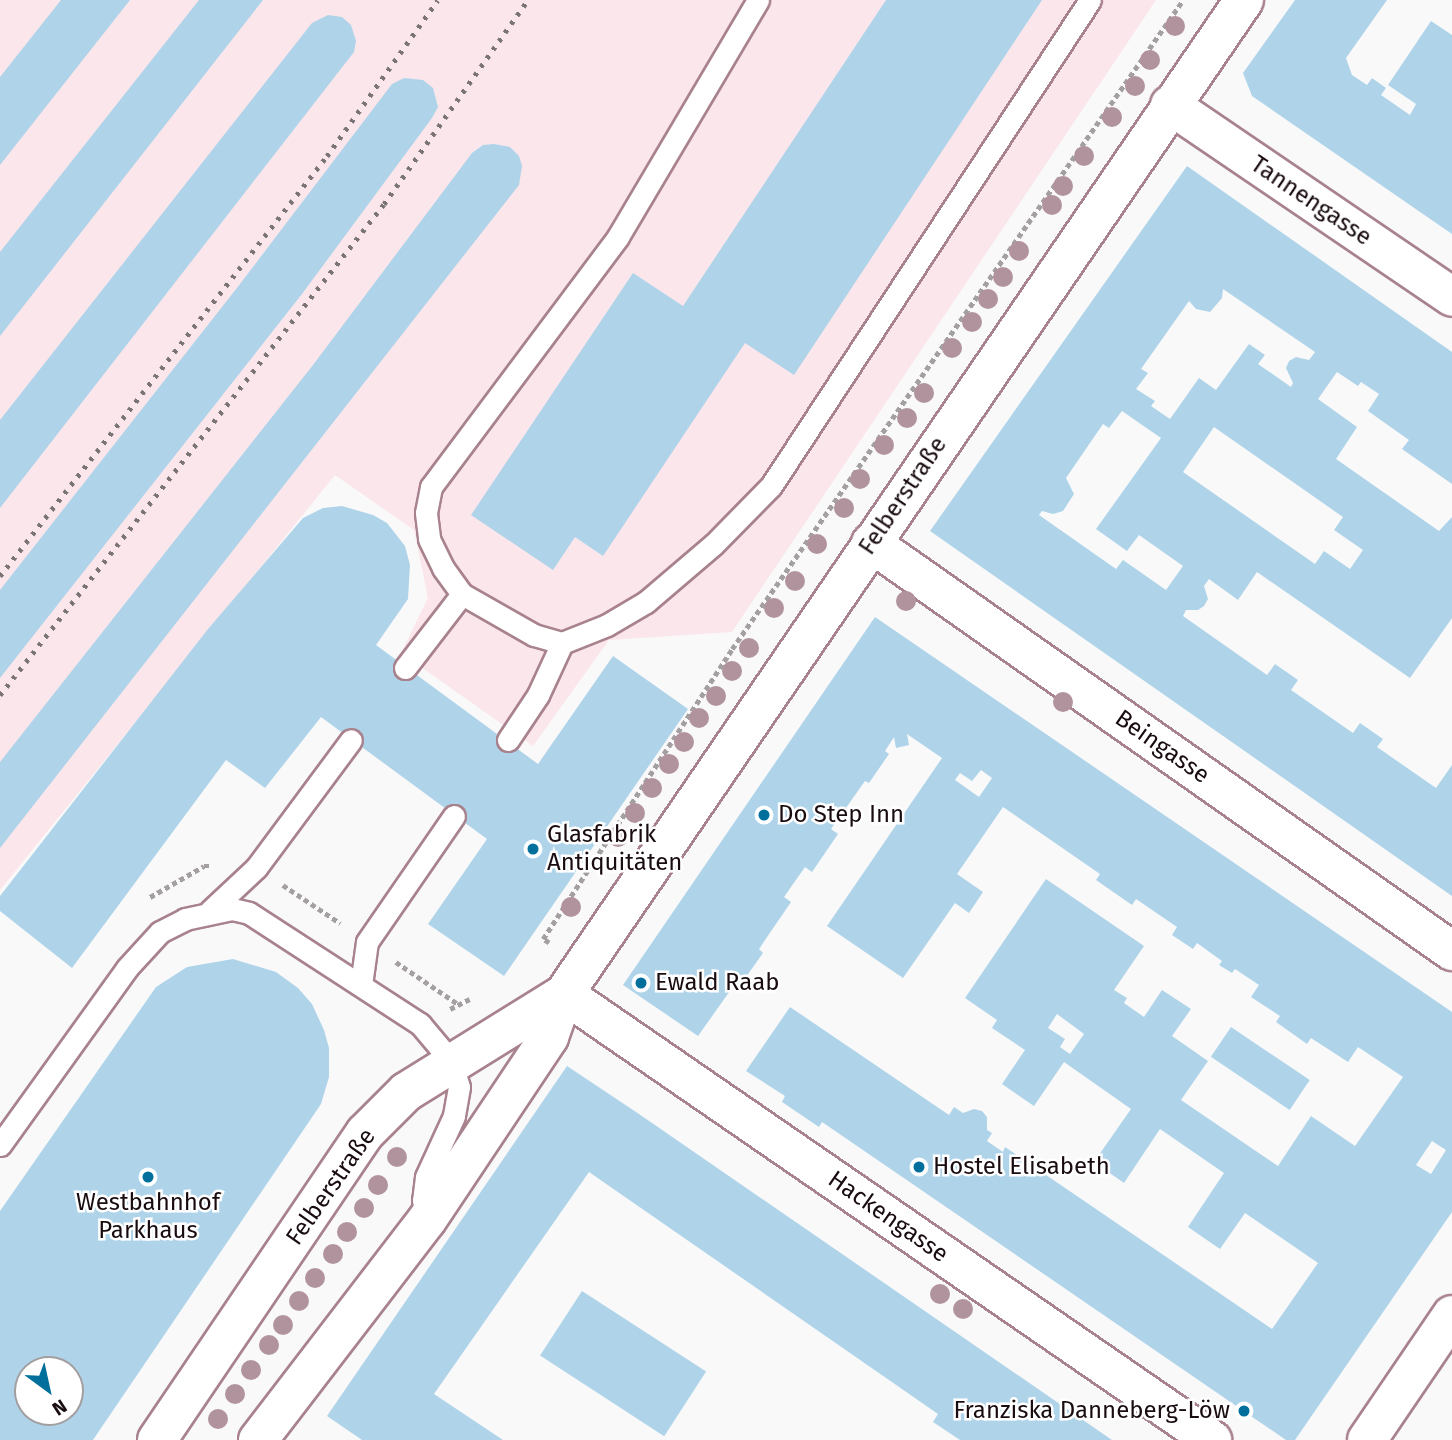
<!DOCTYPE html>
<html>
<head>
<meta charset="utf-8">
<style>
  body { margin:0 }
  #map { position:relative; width:1452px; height:1440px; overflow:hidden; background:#f9f9f9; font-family:"Fira Sans",sans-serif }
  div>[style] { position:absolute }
  .built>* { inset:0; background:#fae6eb }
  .building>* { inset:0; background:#afd4ea; transform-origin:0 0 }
  .path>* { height:4.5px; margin-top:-2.25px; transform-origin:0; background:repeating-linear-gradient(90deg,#a49fa0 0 5px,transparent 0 8.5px) }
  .roads { filter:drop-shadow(2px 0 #a8828d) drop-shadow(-2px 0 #a8828d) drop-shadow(0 2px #a8828d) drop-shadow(0 -2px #a8828d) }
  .service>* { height:21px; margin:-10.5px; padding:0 10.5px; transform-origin:10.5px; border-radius:10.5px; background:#fff }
  .minor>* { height:38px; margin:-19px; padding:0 19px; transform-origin:19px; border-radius:19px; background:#fff }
  .secondary>* { height:38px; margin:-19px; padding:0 19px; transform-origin:19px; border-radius:19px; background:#fff }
  .rail>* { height:5px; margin-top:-2.5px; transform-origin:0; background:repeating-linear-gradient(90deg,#7b7476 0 3.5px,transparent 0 10.5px) }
  .trees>* { width:20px; height:20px; margin:-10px; border-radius:50%; background:#b1939d }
  .dots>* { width:19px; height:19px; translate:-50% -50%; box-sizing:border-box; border:4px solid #fff; border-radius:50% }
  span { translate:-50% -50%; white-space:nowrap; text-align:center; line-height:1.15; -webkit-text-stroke:5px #fff; paint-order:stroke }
  .street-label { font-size:24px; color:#190c10 }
  .poi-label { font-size:24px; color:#190c10 }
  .left { translate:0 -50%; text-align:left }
  .right { translate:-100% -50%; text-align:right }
  .north { position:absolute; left:14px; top:1356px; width:70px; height:70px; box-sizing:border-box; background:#fff; border:2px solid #a39e9f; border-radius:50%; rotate:147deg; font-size:19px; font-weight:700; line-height:28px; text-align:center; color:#190c10 }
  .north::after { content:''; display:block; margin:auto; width:24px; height:32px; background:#006f9b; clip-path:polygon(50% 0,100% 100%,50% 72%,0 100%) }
</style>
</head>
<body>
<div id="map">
  <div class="built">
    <div style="clip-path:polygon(0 0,1156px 0,732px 632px,609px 640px,533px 746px,401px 653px,428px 598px,414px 530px,335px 475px,0 890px)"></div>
  </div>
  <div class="building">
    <div style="clip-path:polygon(61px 0,130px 0,0 165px,0 77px)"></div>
    <div style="clip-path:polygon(199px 0,263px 0,0 336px,0 252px)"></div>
    <div style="clip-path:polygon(886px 0,1042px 0,794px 375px,745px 343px,603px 556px,575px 537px,553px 570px,471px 515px,633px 273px,683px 306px)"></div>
    <div style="clip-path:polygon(1295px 0,1387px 0,1346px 58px,1352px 75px,1367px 85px,1372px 78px,1386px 88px,1381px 95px,1410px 115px,1416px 104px,1388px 85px,1431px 21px,1452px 35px,1452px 234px,1252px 96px,1243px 73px)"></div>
    <div style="clip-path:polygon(328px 15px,342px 17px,351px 25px,356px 41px,354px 52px,0 508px,0 420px,312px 23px)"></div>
    <div style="clip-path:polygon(404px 78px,423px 80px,433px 88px,438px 107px,432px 118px,302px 294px,0 678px,0 590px,240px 284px,392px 84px)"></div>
    <div style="clip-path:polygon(494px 144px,510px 147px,519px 156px,522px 166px,519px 185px,0 848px,0 762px,313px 365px,472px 153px,483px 145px)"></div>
    <div style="clip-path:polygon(evenodd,1187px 166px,1452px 352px,1452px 484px,1402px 449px,1409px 440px,1368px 411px,1379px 394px,1361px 382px,1358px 386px,1337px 372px,1318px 399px,1357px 427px,1336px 459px,1439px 531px,1452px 517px,1452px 618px,1410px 678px,1257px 572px,1238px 600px,1209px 579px,1204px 586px,1208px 599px,1204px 606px,1198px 610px,1186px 610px,1183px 616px,1267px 675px,1275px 664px,1298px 680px,1291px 690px,1353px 733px,1360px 723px,1383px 739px,1377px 747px,1436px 788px,1452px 765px,1452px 896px,930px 531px,1187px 166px,1223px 289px,1315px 352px,1309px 360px,1296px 357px,1289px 361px,1286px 368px,1293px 383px,1291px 387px,1258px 364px,1265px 355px,1249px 344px,1216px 390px,1199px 378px,1170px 419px,1151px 406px,1155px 401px,1136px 389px,1148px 373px,1141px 369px,1189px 301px,1196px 309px,1210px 312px,1222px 298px,1223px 289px,1187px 166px,1122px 411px,1161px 438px,1096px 529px,1127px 551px,1139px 535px,1183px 566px,1166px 590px,1123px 560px,1116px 569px,1039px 515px,1042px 511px,1053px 514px,1063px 511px,1074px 494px,1066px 478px,1103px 424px,1109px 428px,1122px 411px,1187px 166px,1214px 427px,1343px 517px,1334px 530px,1363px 550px,1350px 569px,1324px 551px,1315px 564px,1183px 472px,1214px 427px)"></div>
    <div style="clip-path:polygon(342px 506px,373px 515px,387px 523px,405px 546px,410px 565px,408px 599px,376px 645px,538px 764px,613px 656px,688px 709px,504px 976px,428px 924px,487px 839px,321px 717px,265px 788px,226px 760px,72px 968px,0 911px,0 896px,208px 629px,303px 518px,323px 508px)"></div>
    <div style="clip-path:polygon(evenodd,875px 617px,1452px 1012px,1452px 1212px,1295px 1440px,1286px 1440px,822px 1122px,819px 1127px,782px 1102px,785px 1096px,746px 1071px,790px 1007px,949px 1115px,954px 1107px,963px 1113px,974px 1109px,982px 1111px,987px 1117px,987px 1130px,992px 1133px,987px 1141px,1003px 1152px,1005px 1147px,1272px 1329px,1318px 1263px,1245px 1213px,1220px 1249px,1188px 1227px,1224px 1173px,1160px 1129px,1124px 1183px,1094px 1162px,1131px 1109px,1064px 1062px,1034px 1106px,1002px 1084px,1025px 1050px,992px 1028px,997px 1020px,965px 998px,1046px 879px,1144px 946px,1114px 990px,1127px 998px,1124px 1003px,1144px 1017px,1162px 990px,1191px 1009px,1172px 1036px,1208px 1061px,1181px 1100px,1278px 1166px,1311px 1116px,1355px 1146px,1403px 1077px,1358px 1047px,1348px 1062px,1311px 1038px,1307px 1044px,1276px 1022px,1280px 1016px,1251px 997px,1259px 985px,1235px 969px,1232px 973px,1219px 965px,1222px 961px,1197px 943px,1193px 949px,1172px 935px,1177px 927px,1136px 899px,1132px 905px,1096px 880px,1100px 874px,1003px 807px,957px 874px,983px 892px,969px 913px,955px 903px,903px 978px,827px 926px,942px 758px,907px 734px,909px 745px,896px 748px,894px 737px,885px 751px,889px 754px,869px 783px,865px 781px,831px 829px,838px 834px,812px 872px,805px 867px,784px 897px,791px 902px,759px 949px,763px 953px,736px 991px,732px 988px,698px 1036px,623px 985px,875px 617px,981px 770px,992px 778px,979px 797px,955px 780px,960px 773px,972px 781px,981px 770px,875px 617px,1057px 1014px,1084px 1034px,1070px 1054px,1060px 1047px,1065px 1039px,1048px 1028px,1057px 1014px,875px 617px,1432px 1141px,1446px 1150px,1431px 1174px,1416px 1165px,1432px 1141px)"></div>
    <div style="clip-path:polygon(evenodd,233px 959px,276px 972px,298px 988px,312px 1004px,324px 1030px,329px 1048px,329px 1077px,321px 1104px,93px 1440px,0 1440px,0 1211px,156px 987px,187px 967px,233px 959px,28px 1370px,70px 1370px,70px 1412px,28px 1412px,28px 1370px)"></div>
    <div style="left:1231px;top:1027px;width:95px;height:36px;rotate:34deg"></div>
    <div style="clip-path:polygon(567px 1066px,639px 1114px,1112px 1440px,960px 1440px,933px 1422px,938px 1414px,589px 1172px,434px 1394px,503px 1440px,362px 1440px,327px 1416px)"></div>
    <div style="left:582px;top:1291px;width:148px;height:77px;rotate:33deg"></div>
  </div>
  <div class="path">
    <div style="left:283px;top:885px;width:69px;rotate:33.7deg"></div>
    <div style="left:150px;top:897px;width:62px;rotate:-29.9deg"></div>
    <div style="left:204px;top:866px;width:6px"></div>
    <div style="left:549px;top:943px;width:7px;rotate:-146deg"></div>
    <div style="left:543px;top:939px;width:346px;rotate:-56.9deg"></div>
    <div style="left:732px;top:649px;width:790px;rotate:-55.2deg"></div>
    <div style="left:396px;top:962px;width:75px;rotate:34.1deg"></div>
    <div style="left:450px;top:1009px;width:22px;rotate:-27deg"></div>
  </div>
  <div class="roads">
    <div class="service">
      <div style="left:758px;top:0;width:275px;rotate:120.6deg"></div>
      <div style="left:618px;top:237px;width:312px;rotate:126.8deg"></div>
      <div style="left:431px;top:487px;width:26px;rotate:101deg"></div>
      <div style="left:426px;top:513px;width:26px;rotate:83deg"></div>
      <div style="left:429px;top:539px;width:32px;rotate:64deg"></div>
      <div style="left:443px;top:568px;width:32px;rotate:54deg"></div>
      <div style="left:462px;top:594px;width:83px;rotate:29.7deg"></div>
      <div style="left:534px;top:635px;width:29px;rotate:16deg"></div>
      <div style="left:562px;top:643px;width:48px;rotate:-21.8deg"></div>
      <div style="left:607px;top:625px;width:45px;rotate:-30.5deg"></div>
      <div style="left:646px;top:602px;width:89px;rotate:-40.5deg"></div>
      <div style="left:714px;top:544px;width:81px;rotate:-45.5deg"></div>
      <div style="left:771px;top:486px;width:581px;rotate:-56.72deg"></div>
      <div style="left:405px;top:668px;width:93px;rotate:-52.4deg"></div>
      <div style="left:508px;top:740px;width:54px;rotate:-56.3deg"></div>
      <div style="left:538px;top:695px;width:57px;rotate:-65.2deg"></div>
      <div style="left:210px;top:911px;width:63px;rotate:-43.1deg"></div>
      <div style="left:256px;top:868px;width:159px;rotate:-53.4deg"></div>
      <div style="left:361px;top:985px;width:43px;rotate:-82.1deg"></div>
      <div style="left:367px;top:942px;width:153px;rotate:-55.4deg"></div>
      <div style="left:0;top:1145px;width:218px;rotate:-54.3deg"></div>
      <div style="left:127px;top:968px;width:49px;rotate:-47.5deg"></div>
      <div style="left:160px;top:932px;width:28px;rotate:-27deg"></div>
      <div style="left:185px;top:919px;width:48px;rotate:-12deg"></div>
      <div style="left:232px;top:909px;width:17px;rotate:13deg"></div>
      <div style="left:249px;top:913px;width:204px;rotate:33deg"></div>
      <div style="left:420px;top:1024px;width:48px;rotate:50deg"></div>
      <div style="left:451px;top:1061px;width:27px;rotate:73deg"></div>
      <div style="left:459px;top:1087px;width:29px;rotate:100deg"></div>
      <div style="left:454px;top:1116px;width:67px;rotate:114.7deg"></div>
      <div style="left:426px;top:1177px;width:23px;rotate:97deg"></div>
      <div style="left:423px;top:1200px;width:15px;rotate:79deg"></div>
    </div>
    <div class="minor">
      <div style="left:1170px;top:105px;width:341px;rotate:34.2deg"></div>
      <div style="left:871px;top:543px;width:710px;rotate:35.08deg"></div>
      <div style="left:564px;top:994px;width:787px;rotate:34.54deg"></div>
      <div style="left:1367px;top:1440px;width:151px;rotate:-55.8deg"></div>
    </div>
    <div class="secondary">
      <div style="left:157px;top:1440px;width:371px;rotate:-55.9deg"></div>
      <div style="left:365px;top:1133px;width:58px;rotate:-45deg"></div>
      <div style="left:406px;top:1092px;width:186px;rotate:-31.8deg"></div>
      <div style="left:258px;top:1440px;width:277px;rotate:-52.5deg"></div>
      <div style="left:427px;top:1220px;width:220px;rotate:-56.3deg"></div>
      <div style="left:549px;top:1037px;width:46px;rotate:-70.8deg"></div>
      <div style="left:564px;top:994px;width:1204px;rotate:-55.62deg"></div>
    </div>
  </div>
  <div class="rail">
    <div style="left:0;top:576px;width:532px;rotate:-52.1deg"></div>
    <div style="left:327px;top:156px;width:191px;rotate:-54.6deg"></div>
    <div style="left:0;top:695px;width:623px;rotate:-51.97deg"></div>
    <div style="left:384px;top:204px;width:250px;rotate:-54.8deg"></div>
  </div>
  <div class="trees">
    <div style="left:1175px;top:26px"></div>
    <div style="left:1150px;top:60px"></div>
    <div style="left:1135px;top:86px"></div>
    <div style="left:1112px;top:117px"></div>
    <div style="left:1084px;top:156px"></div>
    <div style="left:1063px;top:186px"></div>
    <div style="left:1052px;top:205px"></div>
    <div style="left:1019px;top:251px"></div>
    <div style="left:1003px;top:277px"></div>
    <div style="left:988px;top:299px"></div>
    <div style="left:972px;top:322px"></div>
    <div style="left:952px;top:348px"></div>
    <div style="left:924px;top:393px"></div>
    <div style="left:907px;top:418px"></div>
    <div style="left:884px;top:445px"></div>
    <div style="left:860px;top:479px"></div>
    <div style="left:844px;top:508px"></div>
    <div style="left:817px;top:544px"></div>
    <div style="left:795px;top:581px"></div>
    <div style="left:906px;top:601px"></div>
    <div style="left:774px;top:608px"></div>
    <div style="left:749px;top:648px"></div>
    <div style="left:732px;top:671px"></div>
    <div style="left:716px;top:696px"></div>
    <div style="left:1063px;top:702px"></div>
    <div style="left:699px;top:718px"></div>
    <div style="left:684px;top:742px"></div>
    <div style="left:669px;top:764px"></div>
    <div style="left:652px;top:788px"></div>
    <div style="left:635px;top:813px"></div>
    <div style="left:618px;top:837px"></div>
    <div style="left:571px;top:907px"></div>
    <div style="left:397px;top:1157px"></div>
    <div style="left:378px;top:1185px"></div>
    <div style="left:364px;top:1208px"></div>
    <div style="left:347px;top:1232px"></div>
    <div style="left:333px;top:1254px"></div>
    <div style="left:315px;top:1278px"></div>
    <div style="left:940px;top:1294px"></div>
    <div style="left:299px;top:1301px"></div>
    <div style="left:963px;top:1309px"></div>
    <div style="left:283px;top:1325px"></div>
    <div style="left:269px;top:1345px"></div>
    <div style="left:251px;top:1370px"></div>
    <div style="left:235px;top:1394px"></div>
    <div style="left:218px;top:1419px"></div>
  </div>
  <div class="dots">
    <div style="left:764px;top:815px;background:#006f9b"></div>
    <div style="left:533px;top:849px;background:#006f9b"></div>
    <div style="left:641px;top:983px;background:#006f9b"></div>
    <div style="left:919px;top:1167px;background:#006f9b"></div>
    <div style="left:148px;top:1177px;background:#006f9b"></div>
    <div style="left:1244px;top:1411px;background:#006f9b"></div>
  </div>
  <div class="street-label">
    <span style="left:1311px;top:201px;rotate:34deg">Tannengasse</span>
    <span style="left:903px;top:496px;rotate:-56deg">Felberstraße</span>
    <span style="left:1162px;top:747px;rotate:35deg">Beingasse</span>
    <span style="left:331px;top:1187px;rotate:-55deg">Felberstraße</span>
    <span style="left:888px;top:1217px;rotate:35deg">Hackengasse</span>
  </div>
  <div class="poi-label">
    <span class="left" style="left:778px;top:815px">Do Step Inn</span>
    <span class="left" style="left:547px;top:849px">Glasfabrik<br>Antiquitäten</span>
    <span class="left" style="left:655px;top:983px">Ewald Raab</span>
    <span class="left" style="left:933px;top:1167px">Hostel Elisabeth</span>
    <span style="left:148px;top:1217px">Westbahnhof<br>Parkhaus</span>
    <span class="right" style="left:1230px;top:1411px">Franziska Danneberg-Löw</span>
  </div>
  <div class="north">N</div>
</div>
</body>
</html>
